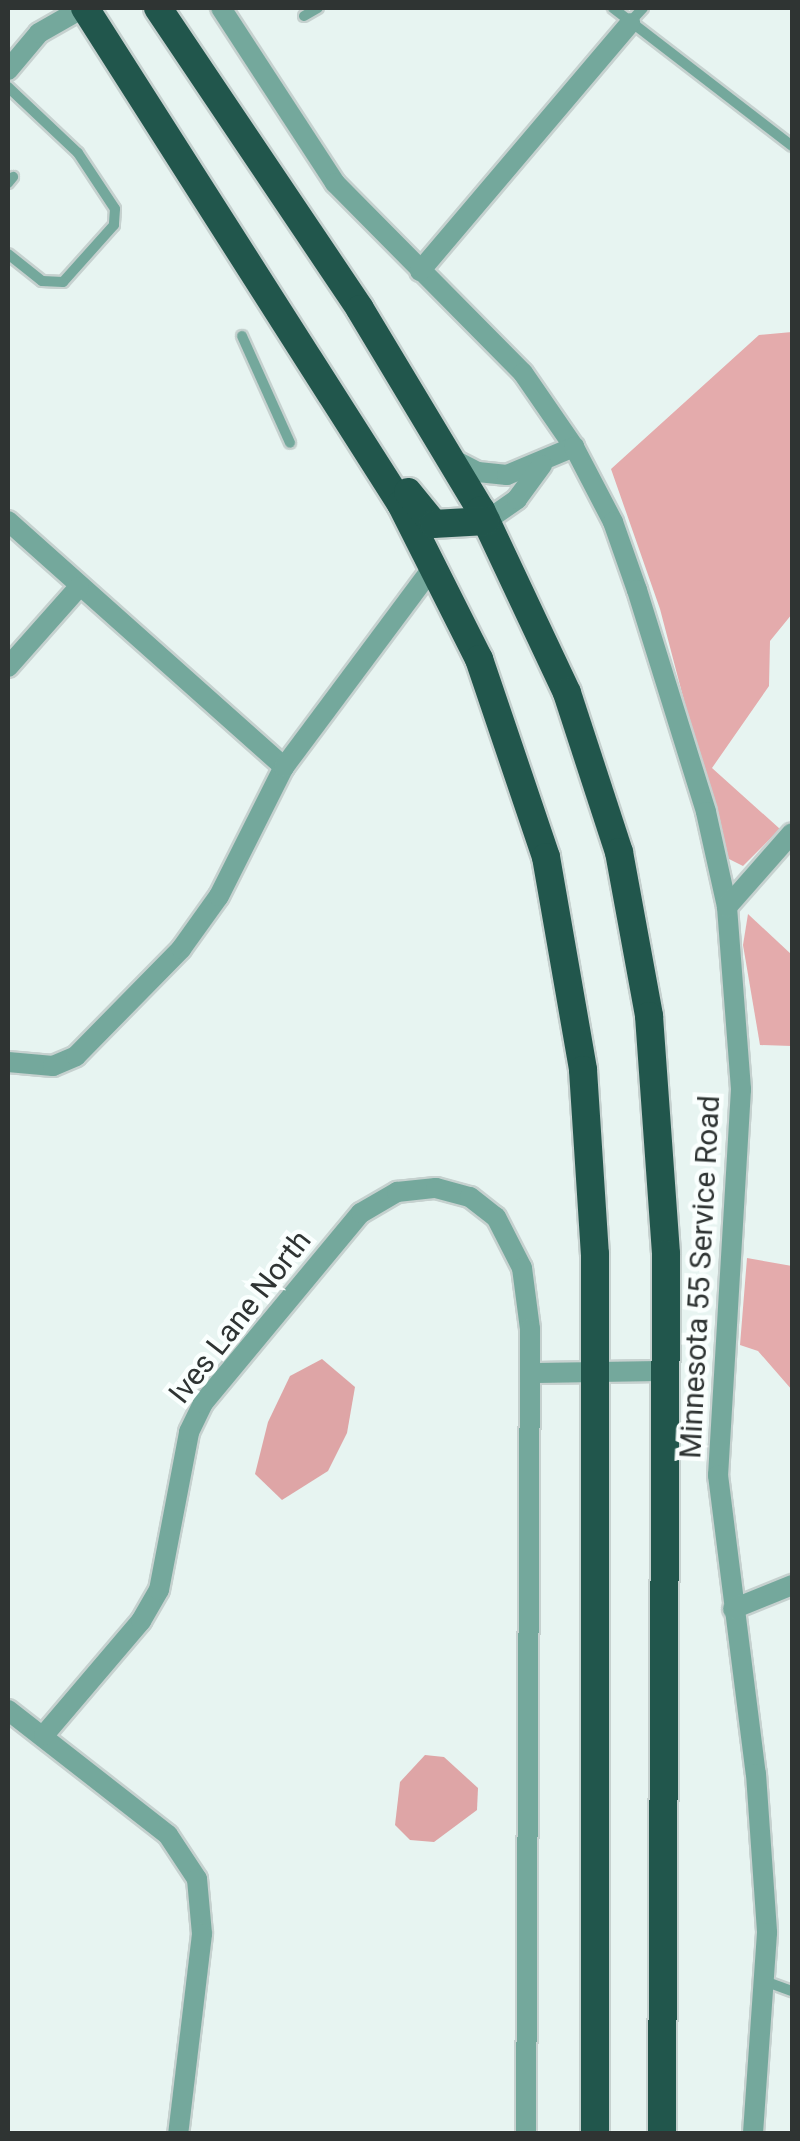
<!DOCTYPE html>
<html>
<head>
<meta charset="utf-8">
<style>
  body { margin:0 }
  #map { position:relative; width:800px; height:2141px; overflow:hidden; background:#e7f4f1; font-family:Roboto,sans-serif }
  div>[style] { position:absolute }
  .forest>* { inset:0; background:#e4abac }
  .water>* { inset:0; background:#dea5a6 }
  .roads { filter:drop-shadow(2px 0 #c6d1cf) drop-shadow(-2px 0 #c6d1cf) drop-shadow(0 2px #c6d1cf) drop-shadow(0 -2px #c6d1cf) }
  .service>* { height:10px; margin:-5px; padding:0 5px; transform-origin:5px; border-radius:5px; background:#74a89c }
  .minor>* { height:20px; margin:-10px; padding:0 10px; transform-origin:10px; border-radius:10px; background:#74a89c }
  .trunk>* { height:28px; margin:-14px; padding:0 14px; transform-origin:14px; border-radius:14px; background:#21564c }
  span { translate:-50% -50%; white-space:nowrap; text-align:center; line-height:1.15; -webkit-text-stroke:9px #fafffe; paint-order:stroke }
  .street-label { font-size:30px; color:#2f3433 }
  .frame { position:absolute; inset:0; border:10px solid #2f3433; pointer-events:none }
</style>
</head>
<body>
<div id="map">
  <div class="forest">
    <div style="clip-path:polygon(792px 332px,792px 614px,770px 641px,769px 686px,712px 768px,780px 829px,743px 866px,725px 857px,660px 609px,611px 469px,759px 335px)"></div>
    <div style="clip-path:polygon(748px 914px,792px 955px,792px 1046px,760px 1045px,743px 945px)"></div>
    <div style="clip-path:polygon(747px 1258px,792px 1266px,792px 1390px,758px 1351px,740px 1345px)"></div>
  </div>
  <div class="water">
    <div style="clip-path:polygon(322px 1359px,355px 1387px,347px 1433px,328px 1471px,282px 1500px,255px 1474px,268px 1422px,290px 1376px)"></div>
    <div style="clip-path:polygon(425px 1755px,444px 1757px,478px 1788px,477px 1810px,434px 1842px,410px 1840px,395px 1825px,400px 1782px)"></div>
  </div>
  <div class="roads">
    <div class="service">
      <div style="left:613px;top:8px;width:226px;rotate:37.6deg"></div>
      <div style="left:304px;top:16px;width:16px;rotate:-30deg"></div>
      <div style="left:630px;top:22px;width:19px;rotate:-47deg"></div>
      <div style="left:8px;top:87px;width:96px;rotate:43.3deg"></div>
      <div style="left:78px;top:153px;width:67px;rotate:56.5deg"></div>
      <div style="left:115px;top:209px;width:16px;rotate:94deg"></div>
      <div style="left:114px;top:225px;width:76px;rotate:131.8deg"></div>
      <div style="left:63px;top:282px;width:21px;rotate:-177deg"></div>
      <div style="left:42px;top:281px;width:43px;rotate:-141.5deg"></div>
      <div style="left:8px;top:183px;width:8px;rotate:-50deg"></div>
      <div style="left:242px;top:336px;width:117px;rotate:65.8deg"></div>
      <div style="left:767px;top:1982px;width:27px;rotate:20deg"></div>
    </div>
    <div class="minor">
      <div style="left:221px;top:8px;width:209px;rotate:56.9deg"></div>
      <div style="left:335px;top:183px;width:267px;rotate:45.3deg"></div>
      <div style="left:523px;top:373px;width:90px;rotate:55.4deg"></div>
      <div style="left:8px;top:70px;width:48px;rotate:-50deg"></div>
      <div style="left:39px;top:33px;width:51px;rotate:-29.6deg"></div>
      <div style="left:420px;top:271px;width:325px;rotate:-49.7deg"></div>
      <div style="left:452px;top:459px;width:29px;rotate:27deg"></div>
      <div style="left:478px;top:472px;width:29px;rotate:6deg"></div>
      <div style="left:507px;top:475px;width:73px;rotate:-22.7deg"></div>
      <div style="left:574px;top:447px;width:85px;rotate:62.5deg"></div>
      <div style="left:613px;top:522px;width:72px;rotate:70.6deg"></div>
      <div style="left:637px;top:590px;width:232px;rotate:72.7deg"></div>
      <div style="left:706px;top:812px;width:97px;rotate:77.5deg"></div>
      <div style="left:727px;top:907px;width:183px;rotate:85.6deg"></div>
      <div style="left:741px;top:1089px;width:387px;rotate:93.4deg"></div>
      <div style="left:718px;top:1475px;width:301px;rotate:82.8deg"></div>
      <div style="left:756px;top:1774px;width:159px;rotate:86deg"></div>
      <div style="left:767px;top:1933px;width:201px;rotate:94deg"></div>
      <div style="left:8px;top:521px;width:370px;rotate:41.7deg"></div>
      <div style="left:486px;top:521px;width:38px;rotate:-35deg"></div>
      <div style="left:517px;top:499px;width:42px;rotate:-53.7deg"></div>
      <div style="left:8px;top:667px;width:107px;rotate:-48.4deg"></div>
      <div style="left:727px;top:907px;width:98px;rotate:-48.7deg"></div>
      <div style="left:8px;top:1062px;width:45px;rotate:5.1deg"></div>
      <div style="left:53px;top:1066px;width:25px;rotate:-23deg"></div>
      <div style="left:76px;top:1056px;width:150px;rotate:-45.5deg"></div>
      <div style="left:181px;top:949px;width:65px;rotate:-54.4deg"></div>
      <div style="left:219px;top:896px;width:144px;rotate:-63.3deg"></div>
      <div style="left:284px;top:767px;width:249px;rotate:-53.3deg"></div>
      <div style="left:531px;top:1373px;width:134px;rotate:-0.9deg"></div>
      <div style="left:733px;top:1609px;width:64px;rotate:-22.1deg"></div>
      <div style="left:8px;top:1710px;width:203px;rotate:38deg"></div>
      <div style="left:168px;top:1835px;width:53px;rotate:56.6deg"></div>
      <div style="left:197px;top:1879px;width:55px;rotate:84.8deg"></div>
      <div style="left:202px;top:1934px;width:201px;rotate:96.8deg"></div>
      <div style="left:44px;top:1735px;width:150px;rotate:-49.6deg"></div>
      <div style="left:141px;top:1621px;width:36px;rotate:-60deg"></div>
      <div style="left:159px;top:1590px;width:161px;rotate:-79.2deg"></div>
      <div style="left:189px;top:1432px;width:32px;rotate:-64deg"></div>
      <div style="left:203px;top:1403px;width:247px;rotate:-50.3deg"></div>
      <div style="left:361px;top:1213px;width:42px;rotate:-30.3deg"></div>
      <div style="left:397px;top:1192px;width:39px;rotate:-6deg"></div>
      <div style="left:436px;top:1188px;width:35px;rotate:15deg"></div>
      <div style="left:470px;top:1197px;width:33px;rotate:38deg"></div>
      <div style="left:496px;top:1217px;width:57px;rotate:63deg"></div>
      <div style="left:522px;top:1268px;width:62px;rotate:82.5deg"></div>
      <div style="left:530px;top:1329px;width:805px;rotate:90.28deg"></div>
    </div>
    <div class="trunk">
      <div style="left:85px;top:8px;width:588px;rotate:57.5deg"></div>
      <div style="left:401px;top:504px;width:174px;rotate:63.3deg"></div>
      <div style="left:479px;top:659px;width:209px;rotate:71.3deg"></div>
      <div style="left:546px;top:857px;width:216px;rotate:80.1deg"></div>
      <div style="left:583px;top:1070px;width:184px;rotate:86.3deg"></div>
      <div style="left:595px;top:1254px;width:880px;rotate:90deg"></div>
      <div style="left:158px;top:8px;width:362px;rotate:56.1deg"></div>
      <div style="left:360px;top:309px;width:235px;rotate:59deg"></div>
      <div style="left:481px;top:510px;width:202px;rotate:64.8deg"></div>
      <div style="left:567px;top:693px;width:167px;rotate:71.9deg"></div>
      <div style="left:619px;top:852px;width:167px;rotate:79.6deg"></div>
      <div style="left:649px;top:1016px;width:239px;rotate:85.9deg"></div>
      <div style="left:666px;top:1254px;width:880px;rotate:90.26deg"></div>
      <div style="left:408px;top:492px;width:41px;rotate:50.9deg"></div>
      <div style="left:434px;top:524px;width:52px;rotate:-3.3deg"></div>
    </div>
  </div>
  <div class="street-label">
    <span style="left:700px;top:1277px;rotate:-87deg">Minnesota 55 Service Road</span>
    <span style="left:240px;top:1317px;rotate:-52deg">Ives Lane North</span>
  </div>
  <div class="frame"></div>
</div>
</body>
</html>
